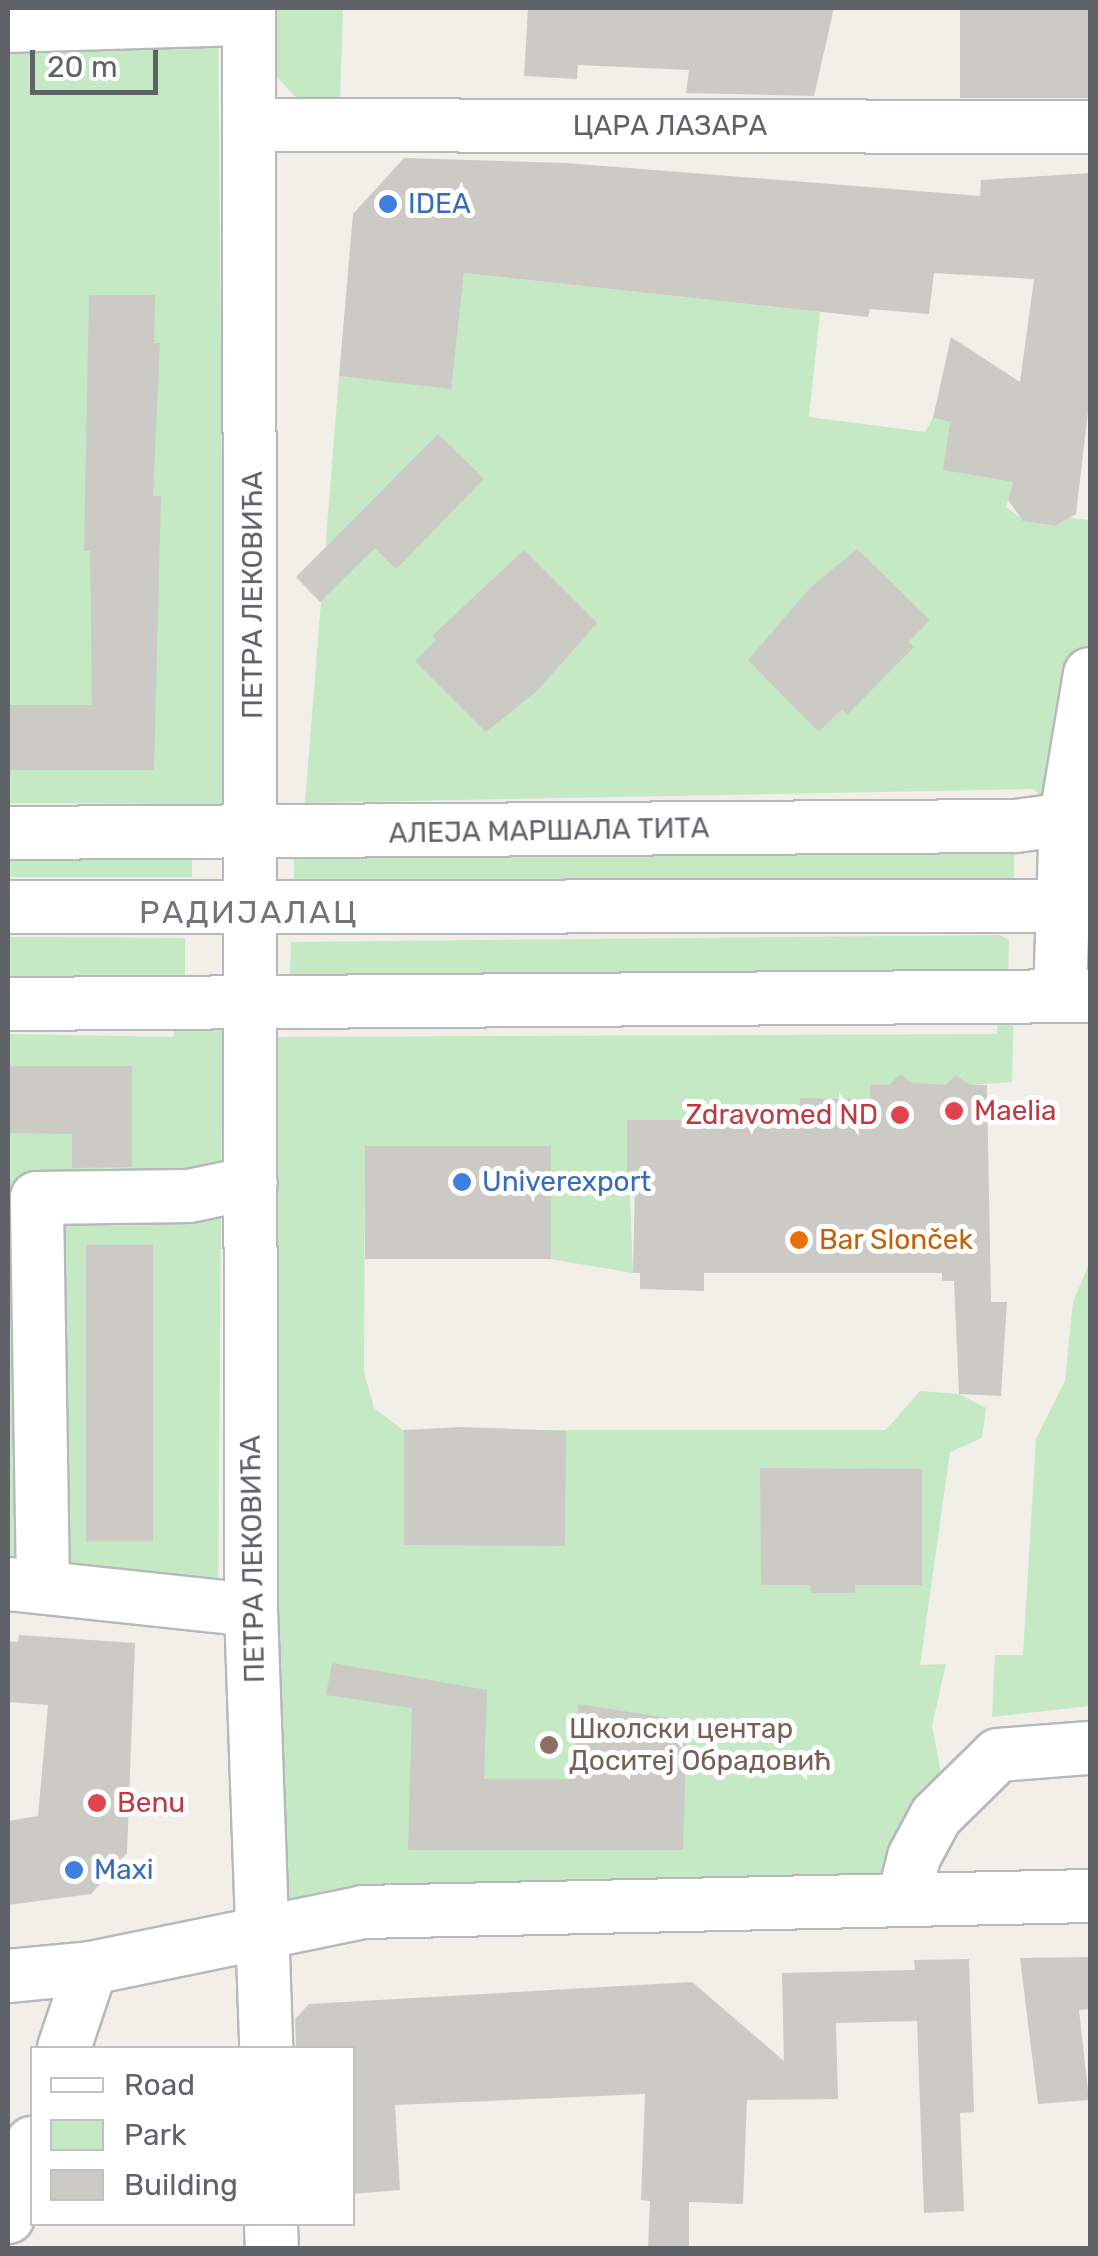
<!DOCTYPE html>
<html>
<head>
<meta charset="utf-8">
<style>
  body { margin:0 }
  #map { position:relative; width:1098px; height:2256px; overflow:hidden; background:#f1efe8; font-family:Rubik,sans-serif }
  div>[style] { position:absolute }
  .green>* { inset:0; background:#c5e8c5; transform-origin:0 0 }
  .building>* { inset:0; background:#cccac5; transform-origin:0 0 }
  .roads { filter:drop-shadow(2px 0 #b5b8bc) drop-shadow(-2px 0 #b5b8bc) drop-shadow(0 2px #b5b8bc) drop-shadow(0 -2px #b5b8bc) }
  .minor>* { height:52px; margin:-26px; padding:0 26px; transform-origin:26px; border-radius:26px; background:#fff }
  .dots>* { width:28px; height:28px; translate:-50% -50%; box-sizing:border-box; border:5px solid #fff; border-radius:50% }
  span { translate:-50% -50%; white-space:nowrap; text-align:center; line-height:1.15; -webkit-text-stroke:10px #fff; paint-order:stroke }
  .street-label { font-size:28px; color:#5f6368 }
  .shop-label { font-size:28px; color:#366cbe }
  .left { translate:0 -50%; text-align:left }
  .health-label { font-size:28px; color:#be3a42 }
  .right { translate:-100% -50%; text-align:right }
  .food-label { font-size:28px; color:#c56008 }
  .education-label { font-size:28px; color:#785e54 }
  .quarter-label { font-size:32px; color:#70757a; letter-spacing:2.5px }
  .frame { position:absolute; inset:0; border:10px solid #5f6368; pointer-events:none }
  .legend { position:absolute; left:30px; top:2046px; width:325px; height:180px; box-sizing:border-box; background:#fff; border:2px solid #bfc1c3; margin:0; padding:12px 18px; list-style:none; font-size:30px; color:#5f6368 }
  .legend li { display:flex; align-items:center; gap:20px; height:50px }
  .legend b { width:50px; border:2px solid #bfc1c3 }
  .scale { position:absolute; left:30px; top:50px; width:128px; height:45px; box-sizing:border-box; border:5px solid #5f6368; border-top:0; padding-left:12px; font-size:30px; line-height:35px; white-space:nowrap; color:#5f6368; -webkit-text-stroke:8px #fff; paint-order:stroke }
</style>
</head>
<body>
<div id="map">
  <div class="green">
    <div style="clip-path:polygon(8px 8px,218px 8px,225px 823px,192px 826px,190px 804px,8px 803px)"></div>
    <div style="clip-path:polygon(273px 8px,343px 8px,340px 103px,301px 103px,275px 75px)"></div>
    <div style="clip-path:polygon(464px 273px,820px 312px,809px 417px,925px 432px,933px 418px,950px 422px,944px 470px,1013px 482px,1006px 507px,1024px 521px,1056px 526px,1070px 518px,1090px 520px,1090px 640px,1065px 776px,1040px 796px,1034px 789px,305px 803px,339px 376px,450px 388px)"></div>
    <div style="left:294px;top:842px;width:720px;height:46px"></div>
    <div style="left:8px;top:843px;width:184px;height:34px"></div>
    <div style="clip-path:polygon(1000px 935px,1009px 940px,1008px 979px,289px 997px,291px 942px)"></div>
    <div style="clip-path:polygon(8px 937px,185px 938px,185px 988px,223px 987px,218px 1592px,8px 1573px,8px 1034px,173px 1037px,178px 1017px,8px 986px)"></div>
    <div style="clip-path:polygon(1014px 1006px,1012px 1082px,970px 1085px,956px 1075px,945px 1085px,870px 1085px,870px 1099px,801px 1098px,800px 1119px,627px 1120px,633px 1273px,550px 1259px,550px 1147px,365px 1146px,364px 1372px,374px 1408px,403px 1430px,886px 1430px,920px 1391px,959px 1394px,986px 1408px,982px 1438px,950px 1452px,920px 1665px,946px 1664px,932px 1726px,944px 1789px,892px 1881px,274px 1914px,270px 1037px,997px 1034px,999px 1009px)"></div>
    <div style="clip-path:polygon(1090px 1216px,1090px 1706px,992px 1717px,995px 1655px,1023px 1655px,1036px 1439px,1065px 1381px,1073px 1302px,1089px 1264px)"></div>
  </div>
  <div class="building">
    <div style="clip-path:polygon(528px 8px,834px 8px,814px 96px,686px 93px,689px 70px,578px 65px,577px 79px,524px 76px)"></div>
    <div style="left:960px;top:8px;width:130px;height:90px"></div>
    <div style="clip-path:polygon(404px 158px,566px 163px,980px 196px,981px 180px,1090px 173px,1090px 395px,1076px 514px,1056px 526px,1023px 521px,1008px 500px,1013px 482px,943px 470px,950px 422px,933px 418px,951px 337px,1020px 382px,1034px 279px,934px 273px,929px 314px,870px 309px,868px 317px,464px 273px,451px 389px,339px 376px,353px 214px)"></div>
    <div style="clip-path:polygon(89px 295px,155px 295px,154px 343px,160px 343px,153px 496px,161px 496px,154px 770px,8px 770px,8px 705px,92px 705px,90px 551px,84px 551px)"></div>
    <div style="clip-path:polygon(438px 434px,484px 479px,396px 569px,375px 548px,320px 602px,296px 577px)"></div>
    <div style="clip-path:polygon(857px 549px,930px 620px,908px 642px,914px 647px,847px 715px,842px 709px,819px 732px,748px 660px,810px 588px)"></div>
    <div style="clip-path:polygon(524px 550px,597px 623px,537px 691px,486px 732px,415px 661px,436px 640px,432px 636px)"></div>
    <div style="clip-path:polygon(8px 1066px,132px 1066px,132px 1167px,72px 1168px,72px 1134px,8px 1133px)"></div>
    <div style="clip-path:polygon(900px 1074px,912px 1083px,945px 1085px,956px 1075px,970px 1085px,987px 1085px,991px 1302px,1007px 1302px,1001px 1396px,959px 1394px,954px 1281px,942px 1281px,942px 1273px,704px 1273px,704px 1291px,640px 1289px,640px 1273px,633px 1273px,635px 1181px,627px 1181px,627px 1120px,800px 1119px,800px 1098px,870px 1099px,870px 1085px,889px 1085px)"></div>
    <div style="left:365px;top:1146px;width:186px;height:113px"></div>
    <div style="left:153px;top:1245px;width:296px;height:67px;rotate:90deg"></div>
    <div style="clip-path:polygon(461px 1427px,566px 1431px,565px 1546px,404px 1545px,404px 1430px)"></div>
    <div style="clip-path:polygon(760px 1468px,922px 1469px,922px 1585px,855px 1585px,855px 1593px,811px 1593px,810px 1585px,761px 1585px)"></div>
    <div style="clip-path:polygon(19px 1635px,135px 1643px,127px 1853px,91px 1894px,8px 1905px,8px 1821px,38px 1816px,48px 1705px,8px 1702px,8px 1641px,18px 1642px)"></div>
    <div style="clip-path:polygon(332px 1663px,487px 1690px,484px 1779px,575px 1779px,578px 1704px,687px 1721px,683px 1850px,408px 1850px,412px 1708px,326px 1695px)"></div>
    <div style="clip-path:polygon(1090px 1957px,1090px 2009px,1079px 2010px,1089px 2100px,1038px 2104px,1020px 1958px)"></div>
    <div style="clip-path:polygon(969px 1959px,974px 2112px,960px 2113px,964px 2211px,924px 2213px,917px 2021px,836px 2023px,838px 2099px,747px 2100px,743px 2204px,689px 2202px,689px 2248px,648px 2248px,650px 2201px,641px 2200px,645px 2094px,395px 2105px,400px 2190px,352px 2194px,352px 2048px,296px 2048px,295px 2019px,309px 2004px,692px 1982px,784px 2061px,782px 1973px,915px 1970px,914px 1960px)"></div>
  </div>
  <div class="roads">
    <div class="minor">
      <div style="left:249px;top:8px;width:1602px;rotate:89.93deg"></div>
      <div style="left:251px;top:1610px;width:438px;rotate:88deg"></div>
      <div style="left:8px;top:26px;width:241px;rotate:-1.7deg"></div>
      <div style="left:249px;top:125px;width:841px;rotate:0.14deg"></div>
      <div style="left:8px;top:833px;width:1007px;rotate:-0.4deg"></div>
      <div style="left:1015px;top:826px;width:76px;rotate:-7.6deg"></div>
      <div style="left:8px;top:907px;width:1082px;rotate:-0.05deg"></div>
      <div style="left:1060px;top:996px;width:179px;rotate:-88.1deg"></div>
      <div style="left:1066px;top:817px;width:145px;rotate:-80.5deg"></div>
      <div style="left:8px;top:1004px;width:1082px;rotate:-0.42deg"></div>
      <div style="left:9px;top:1584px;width:243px;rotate:6.1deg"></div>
      <div style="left:43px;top:1586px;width:388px;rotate:-90.9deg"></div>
      <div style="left:37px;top:1198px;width:152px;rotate:-0.8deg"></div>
      <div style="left:189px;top:1196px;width:63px;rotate:-11.8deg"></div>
      <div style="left:904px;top:1896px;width:40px;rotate:-75.6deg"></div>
      <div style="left:914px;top:1857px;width:47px;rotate:-61.8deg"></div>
      <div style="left:936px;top:1816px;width:87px;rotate:-44.5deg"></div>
      <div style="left:998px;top:1755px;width:92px;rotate:-4.4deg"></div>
      <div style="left:8px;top:1976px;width:83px;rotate:-5.5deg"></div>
      <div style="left:91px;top:1968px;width:278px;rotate:-11.6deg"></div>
      <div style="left:363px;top:1912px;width:727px;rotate:-1.26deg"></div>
      <div style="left:64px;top:2048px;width:84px;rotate:-71.4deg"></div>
      <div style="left:8px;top:2217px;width:78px;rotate:-72deg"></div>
      <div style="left:271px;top:2224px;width:24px;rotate:88deg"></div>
    </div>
  </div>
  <div class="dots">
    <div style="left:388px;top:204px;background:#3f7fe0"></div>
    <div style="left:954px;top:1111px;background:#e0444e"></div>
    <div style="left:900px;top:1115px;background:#e0444e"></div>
    <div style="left:462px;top:1182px;background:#3f7fe0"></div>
    <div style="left:799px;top:1240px;background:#e8710a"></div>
    <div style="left:549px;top:1745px;background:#8d6e63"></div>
    <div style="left:97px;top:1803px;background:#e0444e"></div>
    <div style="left:74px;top:1870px;background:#3f7fe0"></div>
  </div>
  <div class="street-label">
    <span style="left:670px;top:126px">ЦАРА ЛАЗАРА</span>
    <span style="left:253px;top:595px;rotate:-90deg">ПЕТРА ЛЕКОВИЋА</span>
    <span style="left:549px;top:831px;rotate:-1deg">АЛЕЈА МАРШАЛА ТИТА</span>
    <span style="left:253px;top:1559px;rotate:-91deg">ПЕТРА ЛЕКОВИЋА</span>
  </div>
  <div class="shop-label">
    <span class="left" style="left:408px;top:204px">IDEA</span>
    <span class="left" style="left:482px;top:1182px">Univerexport</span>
    <span class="left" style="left:94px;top:1870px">Maxi</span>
  </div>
  <div class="health-label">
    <span class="left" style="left:974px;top:1111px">Maelia</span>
    <span class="right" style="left:878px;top:1115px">Zdravomed ND</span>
    <span class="left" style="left:117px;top:1803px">Benu</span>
  </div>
  <div class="food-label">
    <span class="left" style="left:819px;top:1240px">Bar Slonček</span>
  </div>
  <div class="education-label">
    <span class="left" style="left:569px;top:1745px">Школски центар<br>Доситеј Обрадовић</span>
  </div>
  <div class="quarter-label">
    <span style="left:249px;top:912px">РАДИЈАЛАЦ</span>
  </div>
  <div class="frame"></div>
  <ul class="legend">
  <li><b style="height:12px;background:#fff"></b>Road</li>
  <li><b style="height:28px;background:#c5e8c5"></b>Park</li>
  <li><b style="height:28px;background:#cccac5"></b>Building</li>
  </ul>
  <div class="scale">20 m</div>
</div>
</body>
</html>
